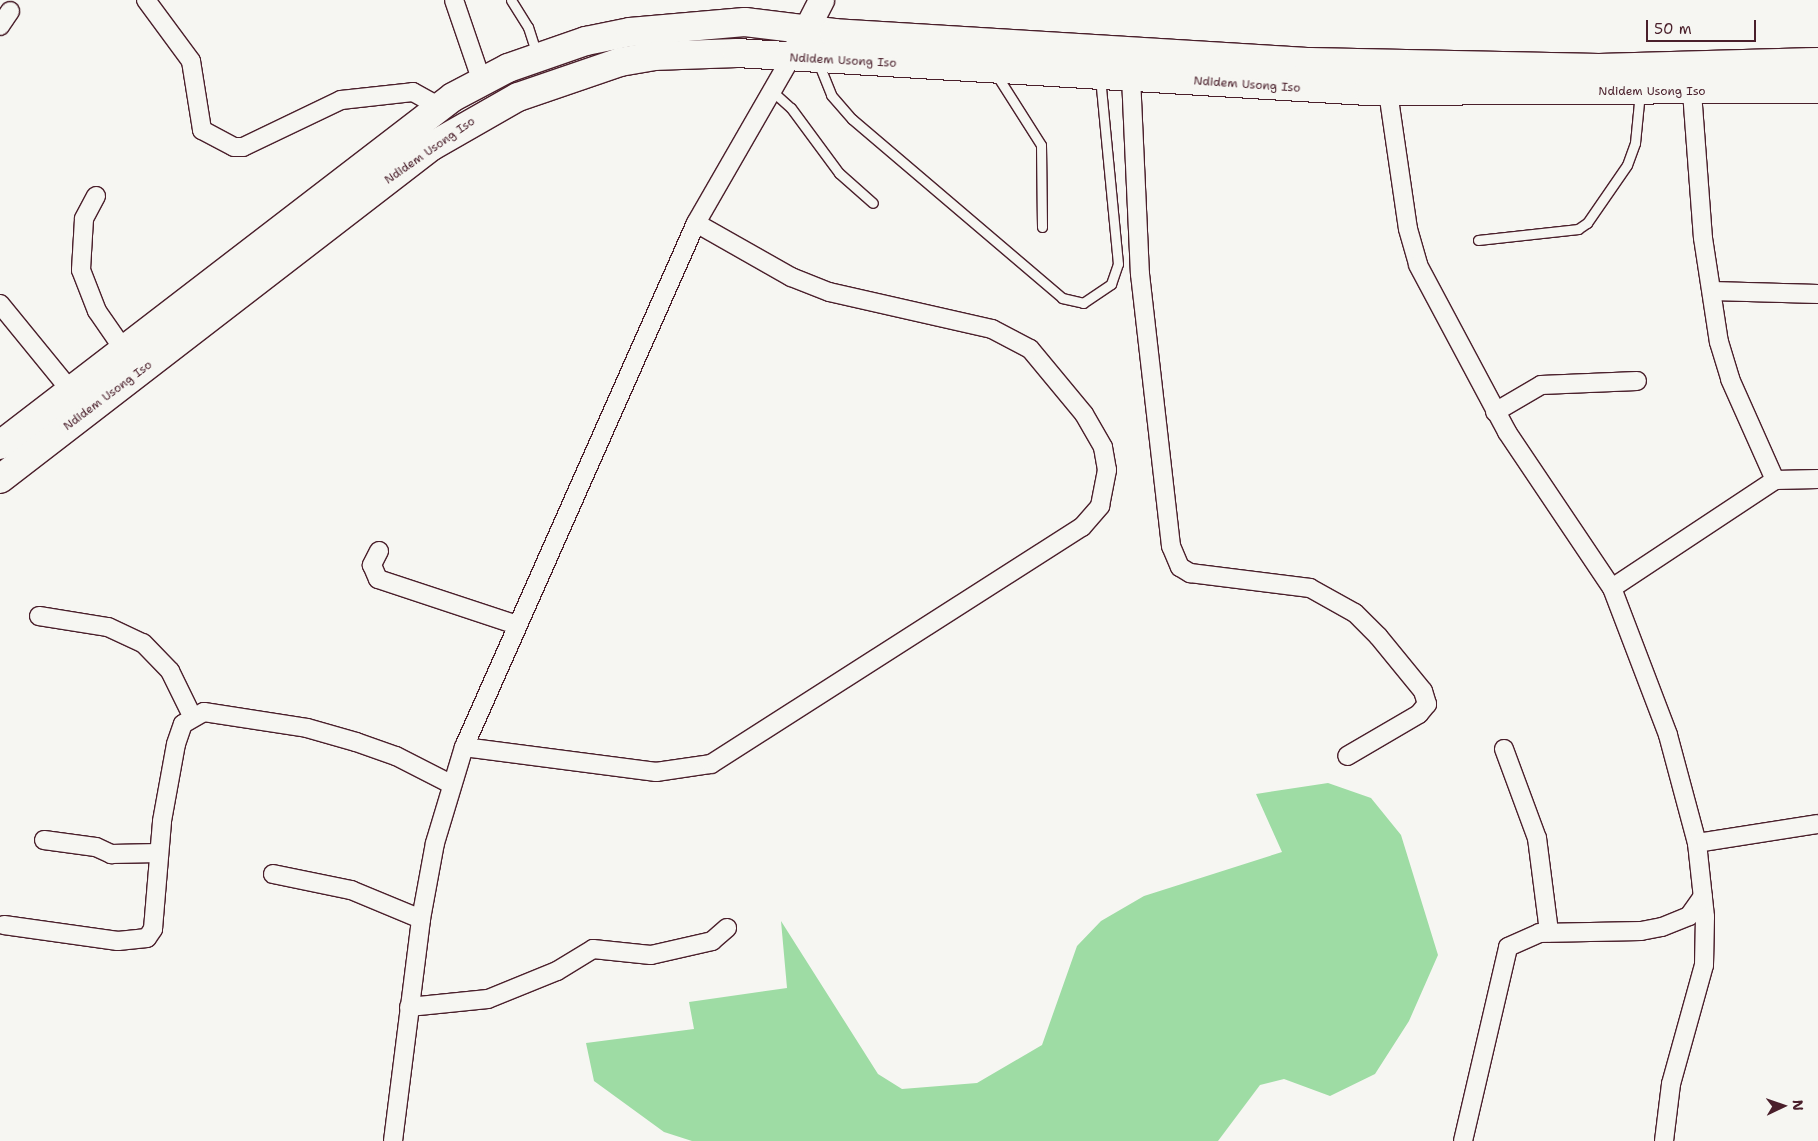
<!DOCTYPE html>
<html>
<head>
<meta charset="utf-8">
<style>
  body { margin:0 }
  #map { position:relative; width:1818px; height:1141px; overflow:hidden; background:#f6f6f2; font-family:"Shantell Sans",sans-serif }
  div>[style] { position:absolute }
  .green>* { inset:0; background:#9edca4 }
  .roads { filter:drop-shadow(1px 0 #4a1f2b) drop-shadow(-1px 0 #4a1f2b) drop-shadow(0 1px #4a1f2b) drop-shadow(0 -1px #4a1f2b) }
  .lane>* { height:9px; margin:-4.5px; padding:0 4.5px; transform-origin:4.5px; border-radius:4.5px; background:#f6f6f2 }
  .street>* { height:18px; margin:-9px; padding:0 9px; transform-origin:9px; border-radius:9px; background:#f6f6f2 }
  .secondary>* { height:25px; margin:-12.5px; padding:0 12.5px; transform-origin:12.5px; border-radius:12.5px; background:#f6f6f2 }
  .highway>* { height:28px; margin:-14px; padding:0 14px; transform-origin:14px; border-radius:14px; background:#f6f6f2 }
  span { translate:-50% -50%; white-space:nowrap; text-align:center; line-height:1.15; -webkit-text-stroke:5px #f6f6f2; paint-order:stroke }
  .street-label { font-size:12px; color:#4a1f2b }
  .north { position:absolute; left:1758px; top:1081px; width:50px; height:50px; -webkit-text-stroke:4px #f6f6f2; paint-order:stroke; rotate:87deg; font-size:14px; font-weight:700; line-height:20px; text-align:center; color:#4a1f2b }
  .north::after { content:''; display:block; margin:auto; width:18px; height:22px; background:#4a1f2b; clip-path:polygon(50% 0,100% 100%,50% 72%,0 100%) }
  .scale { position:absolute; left:1646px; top:20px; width:110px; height:22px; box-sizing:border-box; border:2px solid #4a1f2b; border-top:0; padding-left:6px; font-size:15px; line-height:18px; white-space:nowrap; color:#4a1f2b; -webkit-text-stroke:4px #f6f6f2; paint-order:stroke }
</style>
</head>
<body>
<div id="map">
  <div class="green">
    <div style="clip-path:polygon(1328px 783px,1371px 798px,1401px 835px,1438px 955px,1409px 1021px,1375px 1074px,1330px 1096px,1284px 1079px,1260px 1085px,1218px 1141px,692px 1141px,664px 1132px,594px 1081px,586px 1043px,694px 1029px,689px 1002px,787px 988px,781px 921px,878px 1074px,902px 1089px,977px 1083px,1042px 1045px,1077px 946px,1101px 921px,1144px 896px,1282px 852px,1256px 794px)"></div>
  </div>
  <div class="roads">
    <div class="lane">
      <div style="left:511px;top:0;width:32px;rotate:58deg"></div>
      <div style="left:528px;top:27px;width:29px;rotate:72deg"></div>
      <div style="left:818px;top:62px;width:35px;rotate:68deg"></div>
      <div style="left:831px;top:95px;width:32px;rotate:49deg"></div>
      <div style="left:852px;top:119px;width:276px;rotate:40.4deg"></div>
      <div style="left:1062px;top:298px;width:22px;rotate:13deg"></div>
      <div style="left:1083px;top:303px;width:34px;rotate:-34deg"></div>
      <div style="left:1111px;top:284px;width:21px;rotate:-71deg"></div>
      <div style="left:1118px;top:264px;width:187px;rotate:-95.5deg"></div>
      <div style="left:996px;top:74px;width:84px;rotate:57.6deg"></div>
      <div style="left:1041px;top:145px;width:82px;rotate:89.3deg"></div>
      <div style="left:772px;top:91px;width:25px;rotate:42deg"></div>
      <div style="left:791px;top:108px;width:81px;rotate:53.6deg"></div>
      <div style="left:839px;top:173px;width:45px;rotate:41.4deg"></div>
      <div style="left:1478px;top:240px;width:101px;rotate:-6.3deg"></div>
      <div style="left:1578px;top:229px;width:11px;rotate:-34deg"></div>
      <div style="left:1587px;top:223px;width:70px;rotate:-55.4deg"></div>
      <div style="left:1627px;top:165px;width:23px;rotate:-70deg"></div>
      <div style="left:1635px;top:143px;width:51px;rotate:-84.4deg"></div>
    </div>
    <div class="street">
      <div style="left:146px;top:0;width:76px;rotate:53.6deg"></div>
      <div style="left:191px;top:61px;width:70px;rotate:80.9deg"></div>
      <div style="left:202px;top:130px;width:36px;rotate:28deg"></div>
      <div style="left:234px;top:147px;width:9px"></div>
      <div style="left:243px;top:147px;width:109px;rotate:-25.6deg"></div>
      <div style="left:341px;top:100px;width:72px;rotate:-6.3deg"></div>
      <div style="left:413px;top:92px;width:31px;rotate:29deg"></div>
      <div style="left:454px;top:0;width:87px;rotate:71.1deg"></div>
      <div style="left:0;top:26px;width:18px;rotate:-56deg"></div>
      <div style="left:1131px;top:77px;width:197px;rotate:87.4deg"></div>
      <div style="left:1140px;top:274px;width:274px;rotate:83.5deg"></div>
      <div style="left:1171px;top:546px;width:23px;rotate:67deg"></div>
      <div style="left:1180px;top:567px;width:12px;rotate:31deg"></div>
      <div style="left:1190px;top:573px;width:121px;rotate:7.1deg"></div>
      <div style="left:1310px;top:588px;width:51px;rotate:29.1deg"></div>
      <div style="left:1355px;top:613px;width:33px;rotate:45deg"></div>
      <div style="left:1378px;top:636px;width:71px;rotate:50.7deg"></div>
      <div style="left:1423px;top:691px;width:14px;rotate:73deg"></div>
      <div style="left:1427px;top:704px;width:13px;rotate:129deg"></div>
      <div style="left:1419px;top:714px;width:83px;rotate:149.7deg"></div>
      <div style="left:1388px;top:92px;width:138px;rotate:81.7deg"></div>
      <div style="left:1408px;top:229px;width:37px;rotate:74deg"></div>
      <div style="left:1418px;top:265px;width:189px;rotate:61.9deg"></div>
      <div style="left:1507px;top:432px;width:188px;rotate:56.1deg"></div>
      <div style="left:1612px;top:588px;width:157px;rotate:69.1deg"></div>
      <div style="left:1668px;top:735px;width:112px;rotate:75deg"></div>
      <div style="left:1697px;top:843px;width:74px;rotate:83.8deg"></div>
      <div style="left:1705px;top:917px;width:48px;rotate:91.2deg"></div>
      <div style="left:1704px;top:965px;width:123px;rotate:105.5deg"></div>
      <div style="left:1671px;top:1084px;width:57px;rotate:97deg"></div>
      <div style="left:1692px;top:92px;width:146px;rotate:85.7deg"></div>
      <div style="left:1703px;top:238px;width:105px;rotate:81.3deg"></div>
      <div style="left:1719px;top:342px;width:39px;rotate:73deg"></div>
      <div style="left:1730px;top:379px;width:111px;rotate:66deg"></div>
      <div style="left:96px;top:196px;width:26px;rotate:118deg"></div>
      <div style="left:84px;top:219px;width:51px;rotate:93.4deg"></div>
      <div style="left:81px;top:270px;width:44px;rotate:68.7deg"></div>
      <div style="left:97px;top:311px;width:47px;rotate:55.3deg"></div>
      <div style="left:1712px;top:291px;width:106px;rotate:1.6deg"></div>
      <div style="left:0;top:304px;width:112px;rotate:50.8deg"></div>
      <div style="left:1495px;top:412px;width:53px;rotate:-30.4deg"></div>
      <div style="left:1541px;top:385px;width:96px;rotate:-2.4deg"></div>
      <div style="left:379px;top:551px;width:16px;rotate:117deg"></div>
      <div style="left:372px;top:565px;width:15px;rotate:67deg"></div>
      <div style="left:378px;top:579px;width:146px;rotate:18.3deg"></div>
      <div style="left:1612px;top:588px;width:196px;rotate:-33.5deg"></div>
      <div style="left:1775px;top:480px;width:43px;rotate:-1.3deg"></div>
      <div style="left:39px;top:616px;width:70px;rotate:9.1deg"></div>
      <div style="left:108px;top:627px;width:38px;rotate:25deg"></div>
      <div style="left:143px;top:643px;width:39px;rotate:46deg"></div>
      <div style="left:170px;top:671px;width:50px;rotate:63.9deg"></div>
      <div style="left:464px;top:747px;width:194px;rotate:7.4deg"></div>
      <div style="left:656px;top:772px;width:56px;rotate:-8.3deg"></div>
      <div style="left:711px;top:764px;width:440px;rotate:-32.6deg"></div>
      <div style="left:1082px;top:527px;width:28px;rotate:-49deg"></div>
      <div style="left:1100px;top:506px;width:37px;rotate:-79deg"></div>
      <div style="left:1107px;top:470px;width:23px;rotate:-100deg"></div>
      <div style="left:1103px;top:447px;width:38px;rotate:-120deg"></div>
      <div style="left:1084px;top:414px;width:85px;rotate:-129.7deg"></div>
      <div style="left:1030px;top:349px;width:43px;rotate:-152.2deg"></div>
      <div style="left:992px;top:329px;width:167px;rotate:-167.2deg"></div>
      <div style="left:829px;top:292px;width:41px;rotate:-158.5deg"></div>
      <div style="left:791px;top:277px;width:109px;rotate:-150.4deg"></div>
      <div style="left:1504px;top:749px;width:95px;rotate:69.7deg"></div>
      <div style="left:1537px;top:838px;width:95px;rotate:82.7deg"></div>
      <div style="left:44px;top:840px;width:52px;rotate:7.7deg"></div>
      <div style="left:96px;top:847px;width:17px;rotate:25deg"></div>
      <div style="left:111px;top:854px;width:48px;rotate:-1.2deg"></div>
      <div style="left:1697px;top:843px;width:122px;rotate:-8.9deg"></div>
      <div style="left:273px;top:874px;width:80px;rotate:11.6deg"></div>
      <div style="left:351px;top:890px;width:76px;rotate:22.5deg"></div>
      <div style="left:4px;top:925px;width:115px;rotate:8deg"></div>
      <div style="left:118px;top:941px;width:29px;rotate:-6deg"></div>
      <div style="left:147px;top:938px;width:11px;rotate:-56deg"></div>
      <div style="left:153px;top:929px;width:108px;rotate:-85.2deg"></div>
      <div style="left:162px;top:821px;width:78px;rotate:-79.7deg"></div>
      <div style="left:176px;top:744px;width:21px;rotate:-71deg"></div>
      <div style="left:183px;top:724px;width:24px;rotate:-30deg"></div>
      <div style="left:204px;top:712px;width:104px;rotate:8.8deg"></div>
      <div style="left:307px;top:728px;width:51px;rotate:15.9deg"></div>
      <div style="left:356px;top:742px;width:42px;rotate:19.3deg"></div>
      <div style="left:396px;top:756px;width:62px;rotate:27deg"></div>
      <div style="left:409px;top:1007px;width:79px;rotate:-5.8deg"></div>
      <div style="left:488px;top:999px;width:74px;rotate:-22.1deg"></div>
      <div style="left:557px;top:971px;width:42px;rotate:-31.4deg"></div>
      <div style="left:593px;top:949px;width:58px;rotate:5.9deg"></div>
      <div style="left:651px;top:955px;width:63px;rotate:-12.9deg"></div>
      <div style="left:712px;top:941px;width:20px;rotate:-41deg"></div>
      <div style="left:393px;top:1141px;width:224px;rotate:-82.8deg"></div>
      <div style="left:421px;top:919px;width:77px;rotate:-79.6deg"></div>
      <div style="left:435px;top:843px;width:100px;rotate:-73.2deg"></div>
      <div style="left:464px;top:747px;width:573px;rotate:-66.12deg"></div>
      <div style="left:696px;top:223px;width:190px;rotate:-60.1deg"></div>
      <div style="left:1463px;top:1141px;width:199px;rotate:-76.9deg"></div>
      <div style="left:1508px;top:947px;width:34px;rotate:-24deg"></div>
      <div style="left:1539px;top:933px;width:102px;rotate:-1.1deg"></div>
      <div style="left:1641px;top:931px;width:21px;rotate:-11deg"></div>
      <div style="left:1662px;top:927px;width:29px;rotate:-22deg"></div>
      <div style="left:1689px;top:916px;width:24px;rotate:-55deg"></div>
    </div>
    <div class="secondary">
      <div style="left:797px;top:47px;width:53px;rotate:-62.9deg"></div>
    </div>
    <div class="highway">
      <div style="left:0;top:445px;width:571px;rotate:-37.53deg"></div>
      <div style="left:453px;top:97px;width:62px;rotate:-27.8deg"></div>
      <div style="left:508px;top:68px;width:83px;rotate:-19.1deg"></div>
      <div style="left:586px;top:41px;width:45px;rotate:-11.6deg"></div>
      <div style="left:630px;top:32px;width:115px;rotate:-5deg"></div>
      <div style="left:745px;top:22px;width:90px;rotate:7deg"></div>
      <div style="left:834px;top:33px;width:476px;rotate:3.5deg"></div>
      <div style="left:1309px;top:62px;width:290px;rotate:1.2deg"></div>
      <div style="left:1599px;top:68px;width:219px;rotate:-1.6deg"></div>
      <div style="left:0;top:479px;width:545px;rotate:-37.63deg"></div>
      <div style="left:432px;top:146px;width:99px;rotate:-29.7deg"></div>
      <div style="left:518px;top:97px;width:108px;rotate:-18.9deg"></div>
      <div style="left:620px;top:62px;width:34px;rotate:-10deg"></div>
      <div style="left:653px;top:56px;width:84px;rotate:-2deg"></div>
      <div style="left:737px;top:53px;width:632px;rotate:3.45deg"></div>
      <div style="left:1368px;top:91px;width:450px;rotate:-0.3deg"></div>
    </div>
  </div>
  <div class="street-label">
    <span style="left:843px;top:61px;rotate:3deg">Ndidem Usong Iso</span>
    <span style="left:1247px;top:85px;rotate:4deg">Ndidem Usong Iso</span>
    <span style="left:1652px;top:92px">Ndidem Usong Iso</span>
    <span style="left:430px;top:151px;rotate:-35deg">Ndidem Usong Iso</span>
    <span style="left:108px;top:396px;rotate:-37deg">Ndidem Usong Iso</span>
  </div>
  <div class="north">N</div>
  <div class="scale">50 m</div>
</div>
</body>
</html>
